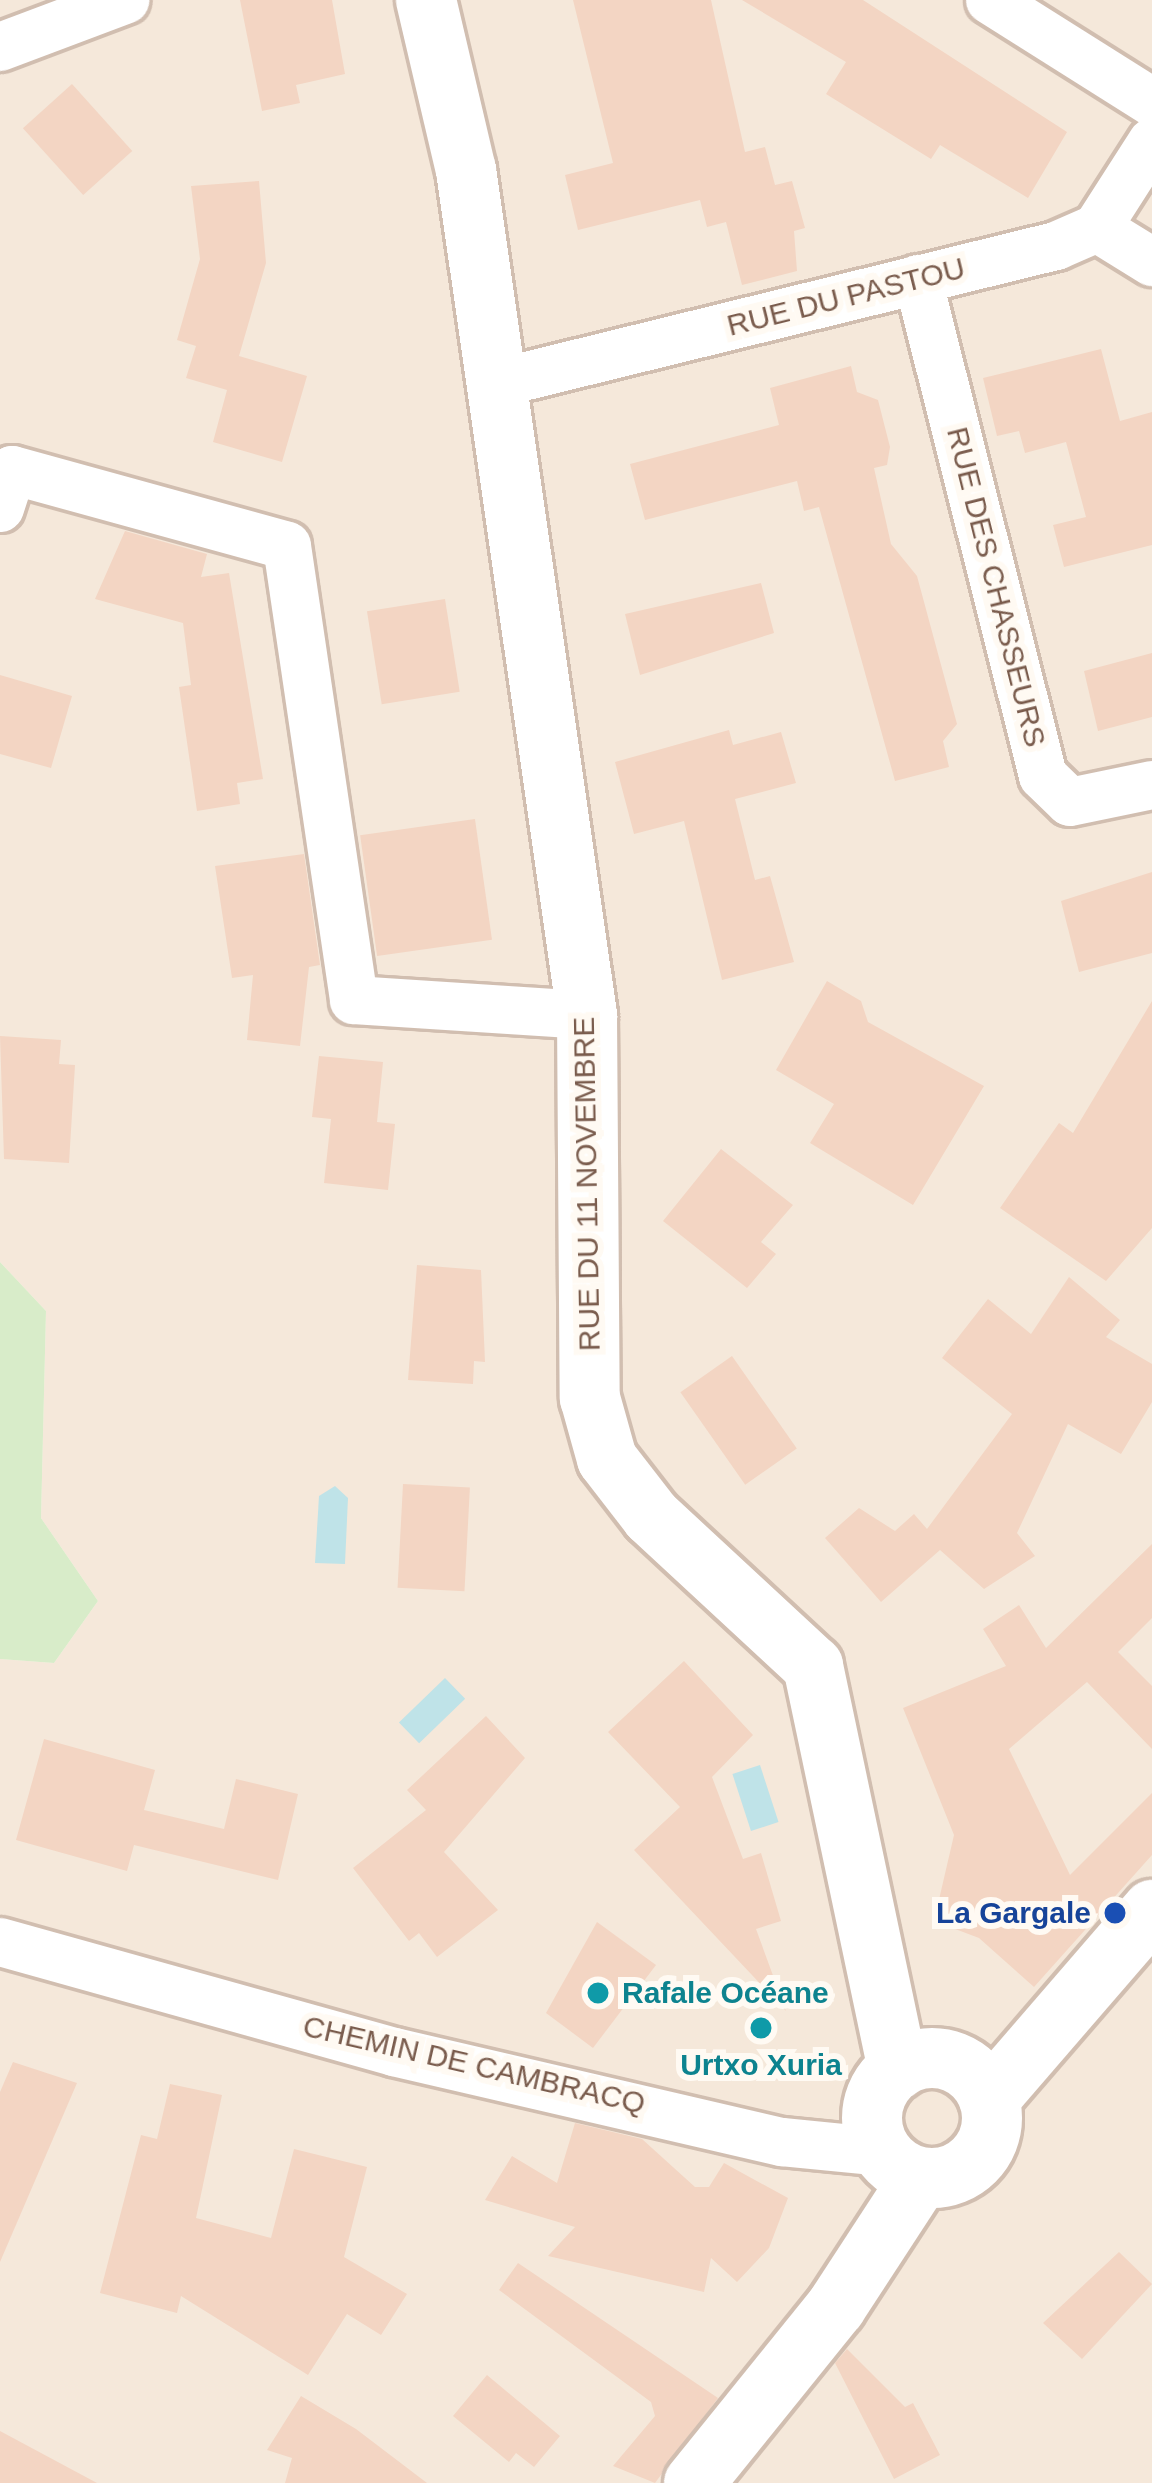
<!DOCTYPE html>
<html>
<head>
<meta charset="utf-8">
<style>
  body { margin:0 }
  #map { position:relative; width:1152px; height:2483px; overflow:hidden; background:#fdf6ec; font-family:Helvetica,sans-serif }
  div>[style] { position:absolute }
  .residential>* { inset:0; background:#f5e8da }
  .green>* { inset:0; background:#d8ecc9 }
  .water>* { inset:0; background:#bfe3e8; transform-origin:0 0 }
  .building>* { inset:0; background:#f3d5c3; transform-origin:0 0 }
  .roads { filter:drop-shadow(3px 0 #d1beb0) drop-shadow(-3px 0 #d1beb0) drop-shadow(0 3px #d1beb0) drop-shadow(0 -3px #d1beb0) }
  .minor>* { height:48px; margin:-24px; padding:0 24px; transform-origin:24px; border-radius:24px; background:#fff }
  .tertiary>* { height:60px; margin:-30px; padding:0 30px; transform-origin:30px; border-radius:30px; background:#fff }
  .tertiary>.ring { margin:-30px; padding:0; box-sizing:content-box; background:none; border:60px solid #fff; border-radius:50% }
  .dots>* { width:33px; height:33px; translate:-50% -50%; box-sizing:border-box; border:6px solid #fffaf3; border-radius:50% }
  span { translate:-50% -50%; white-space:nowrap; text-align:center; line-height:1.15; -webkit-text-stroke:12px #fffaf3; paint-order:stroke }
  .street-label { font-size:30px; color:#7a5c4d }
  .transit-label { font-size:30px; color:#164399; font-weight:700 }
  .right { translate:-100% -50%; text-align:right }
  .culture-label { font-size:30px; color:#0d838f; font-weight:700 }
  .left { translate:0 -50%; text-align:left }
</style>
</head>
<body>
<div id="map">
  <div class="residential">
    <div style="clip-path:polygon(0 0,1152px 0,1152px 2483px,0 2483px,0 1659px,54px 1663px,98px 1601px,41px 1518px,46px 1311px,0 1262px)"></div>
  </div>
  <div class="green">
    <div style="clip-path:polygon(0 1262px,46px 1311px,41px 1518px,98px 1601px,54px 1663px,0 1659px)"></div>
  </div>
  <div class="water">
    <div style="clip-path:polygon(335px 1486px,348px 1498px,345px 1564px,315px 1563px,319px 1496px)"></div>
    <div style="left:445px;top:1678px;width:29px;height:64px;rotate:46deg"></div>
    <div style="left:760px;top:1765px;width:60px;height:29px;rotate:72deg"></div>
  </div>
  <div class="building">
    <div style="clip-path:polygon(240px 0,332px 0,345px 74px,296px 85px,300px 103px,262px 111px)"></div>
    <div style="clip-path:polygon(573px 0,711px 0,745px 152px,765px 147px,775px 185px,792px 181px,805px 228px,794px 231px,797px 271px,742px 285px,726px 222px,707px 227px,700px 200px,578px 230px,565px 175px,613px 163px)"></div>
    <div style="clip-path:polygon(742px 0,863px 0,1067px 132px,1028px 198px,940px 145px,931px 159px,826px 94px,846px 62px)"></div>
    <div style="left:72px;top:84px;width:90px;height:66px;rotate:48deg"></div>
    <div style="clip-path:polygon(259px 181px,266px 263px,239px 356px,307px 376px,282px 462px,213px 442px,227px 390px,186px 378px,196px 346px,177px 340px,200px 259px,191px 186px)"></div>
    <div style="clip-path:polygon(1101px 349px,1120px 421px,1152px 412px,1152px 545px,1064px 567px,1053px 525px,1086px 517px,1066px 442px,1025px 453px,1019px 431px,997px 436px,983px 378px)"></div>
    <div style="clip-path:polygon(851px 366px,857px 392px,878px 400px,890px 447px,887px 465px,874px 468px,891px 544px,917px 576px,957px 724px,943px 741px,949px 767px,895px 781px,819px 507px,804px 511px,797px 481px,645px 520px,630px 464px,779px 425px,770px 388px)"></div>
    <div style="clip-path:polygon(125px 531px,207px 554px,201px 577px,229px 573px,263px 779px,237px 783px,240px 804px,197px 811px,179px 687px,191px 685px,183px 623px,95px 599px)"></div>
    <div style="clip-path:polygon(761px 583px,774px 633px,640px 675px,625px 614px)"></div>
    <div style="left:445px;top:599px;width:94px;height:79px;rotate:81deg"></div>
    <div style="clip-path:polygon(1152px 653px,1152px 717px,1098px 731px,1084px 671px)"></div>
    <div style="clip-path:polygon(0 675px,72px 696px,51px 768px,0 754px)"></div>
    <div style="clip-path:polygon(729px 730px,733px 745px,781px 732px,796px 783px,735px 799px,755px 880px,770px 876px,794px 962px,722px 980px,684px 821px,634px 834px,615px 762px)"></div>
    <div style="left:475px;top:819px;width:122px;height:116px;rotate:82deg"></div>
    <div style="clip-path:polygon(304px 854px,320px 965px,309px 967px,300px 1046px,247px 1040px,253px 975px,232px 978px,215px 866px)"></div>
    <div style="clip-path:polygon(1152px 872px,1152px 953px,1079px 972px,1061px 901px)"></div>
    <div style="clip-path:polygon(827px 981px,861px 1001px,868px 1022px,984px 1086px,913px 1205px,810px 1143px,834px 1104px,776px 1070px)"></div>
    <div style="clip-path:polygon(1152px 1001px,1152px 1228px,1106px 1281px,1000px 1208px,1059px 1123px,1073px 1133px)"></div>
    <div style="clip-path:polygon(0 1036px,61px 1040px,59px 1064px,75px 1065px,69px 1163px,4px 1159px)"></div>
    <div style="clip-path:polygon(319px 1056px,383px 1062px,377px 1122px,395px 1124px,388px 1190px,324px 1183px,331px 1119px,312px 1117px)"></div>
    <div style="clip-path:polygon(721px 1149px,793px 1205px,761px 1242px,776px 1254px,747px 1288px,663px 1221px)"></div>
    <div style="clip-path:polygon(417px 1265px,481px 1270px,485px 1362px,474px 1361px,473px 1384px,408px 1380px)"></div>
    <div style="clip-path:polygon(1069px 1277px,1120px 1320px,1106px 1337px,1152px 1364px,1152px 1402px,1121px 1454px,1068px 1424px,1017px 1533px,1035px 1556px,984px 1589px,940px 1550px,881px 1602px,825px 1538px,859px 1508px,895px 1531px,914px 1514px,927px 1529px,1012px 1414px,942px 1358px,988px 1299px,1031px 1334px)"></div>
    <div style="left:732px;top:1356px;width:113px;height:63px;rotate:55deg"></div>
    <div style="left:403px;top:1484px;width:67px;height:104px;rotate:3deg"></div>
    <div style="clip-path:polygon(1152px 1544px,1152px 1618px,1118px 1652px,1152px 1686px,1152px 1749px,1087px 1682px,1009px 1749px,1070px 1875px,1152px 1793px,1152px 1855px,1034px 1987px,979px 1938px,934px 1921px,954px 1835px,903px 1708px,1006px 1666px,983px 1629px,1019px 1605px,1046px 1648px)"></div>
    <div style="clip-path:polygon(684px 1661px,753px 1735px,712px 1777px,743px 1859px,761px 1853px,781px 1921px,756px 1929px,786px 2011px,634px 1850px,680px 1807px,608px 1732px)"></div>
    <div style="clip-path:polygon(486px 1716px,525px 1758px,444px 1852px,498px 1910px,437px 1957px,419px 1933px,409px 1941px,353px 1868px,426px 1810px,407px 1790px)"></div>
    <div style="clip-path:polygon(44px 1739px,155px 1770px,144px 1810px,224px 1829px,236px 1779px,298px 1794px,278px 1880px,134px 1845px,127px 1871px,16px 1840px)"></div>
    <div style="clip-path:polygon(597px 1922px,656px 1965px,593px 2048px,546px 2013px)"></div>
    <div style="clip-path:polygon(13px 2062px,77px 2083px,0 2262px,0 2092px)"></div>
    <div style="clip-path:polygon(170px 2084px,222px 2095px,196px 2218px,271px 2238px,294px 2149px,367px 2167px,344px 2257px,407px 2294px,381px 2335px,347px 2314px,308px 2375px,181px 2296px,177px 2313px,100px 2293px,141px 2135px,157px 2139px)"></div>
    <div style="clip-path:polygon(575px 2123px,642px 2139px,695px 2187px,709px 2187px,724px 2163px,788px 2198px,769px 2248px,737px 2282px,711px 2258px,704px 2292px,548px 2256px,575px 2227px,485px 2200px,512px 2156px,557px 2183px)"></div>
    <div style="clip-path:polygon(1119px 2252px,1152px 2284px,1082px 2359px,1043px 2323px)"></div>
    <div style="clip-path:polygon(518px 2263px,718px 2398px,655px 2483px,613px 2466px,655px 2416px,651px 2402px,499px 2290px)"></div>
    <div style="clip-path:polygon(847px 2349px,905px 2407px,913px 2403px,940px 2455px,894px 2479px,835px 2363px)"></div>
    <div style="clip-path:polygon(487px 2375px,560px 2436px,534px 2467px,516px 2453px,509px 2462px,453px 2416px)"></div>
    <div style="clip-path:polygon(301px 2396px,356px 2429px,427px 2483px,285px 2483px,292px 2458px,267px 2450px)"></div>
    <div style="clip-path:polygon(0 2431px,97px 2483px,0 2483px)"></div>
  </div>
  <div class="roads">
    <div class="minor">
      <div style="left:990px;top:0;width:191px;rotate:32.2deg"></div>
      <div style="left:0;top:47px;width:134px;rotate:-20.6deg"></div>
      <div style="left:1097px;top:228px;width:65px;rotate:31.7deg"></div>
      <div style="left:918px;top:279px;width:512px;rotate:75.88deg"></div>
      <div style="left:1043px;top:776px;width:37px;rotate:44deg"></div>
      <div style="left:1070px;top:802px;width:84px;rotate:-11.7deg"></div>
      <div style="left:494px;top:384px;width:579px;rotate:-13.8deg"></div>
      <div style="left:1056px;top:246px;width:45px;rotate:-23.7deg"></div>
      <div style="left:1097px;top:228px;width:102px;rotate:-57.4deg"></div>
      <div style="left:0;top:508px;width:40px;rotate:-72deg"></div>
      <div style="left:12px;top:470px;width:285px;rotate:15.4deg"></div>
      <div style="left:287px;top:546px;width:459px;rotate:81.6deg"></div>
      <div style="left:354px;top:1000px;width:233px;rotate:3.7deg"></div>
      <div style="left:0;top:1942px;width:409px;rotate:15.6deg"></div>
      <div style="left:394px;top:2052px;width:398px;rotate:13.1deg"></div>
      <div style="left:782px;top:2142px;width:100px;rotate:5.7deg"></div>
    </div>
    <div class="tertiary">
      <div style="left:426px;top:0;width:175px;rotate:76.8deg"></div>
      <div style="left:466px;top:170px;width:854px;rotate:81.85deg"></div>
      <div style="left:587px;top:1015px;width:383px;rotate:89.6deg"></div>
      <div style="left:590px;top:1398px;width:63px;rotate:74.4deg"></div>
      <div style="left:607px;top:1459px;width:72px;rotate:52.3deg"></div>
      <div style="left:651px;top:1516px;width:221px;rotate:42.8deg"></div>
      <div style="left:813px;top:1666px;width:412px;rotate:78.1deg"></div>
      <div class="ring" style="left:872px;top:2058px;width:60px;height:60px"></div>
      <div style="left:989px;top:2099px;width:250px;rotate:-49.2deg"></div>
      <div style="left:694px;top:2483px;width:226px;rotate:-51.1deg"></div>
      <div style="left:836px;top:2307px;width:154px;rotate:-56.9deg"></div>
    </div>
  </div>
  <div class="dots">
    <div style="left:1115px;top:1913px;background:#1a4fb4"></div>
    <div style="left:598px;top:1993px;background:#0f9aa8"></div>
    <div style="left:761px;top:2028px;background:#0f9aa8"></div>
  </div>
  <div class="street-label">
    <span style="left:846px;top:297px;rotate:-14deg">RUE DU PASTOU</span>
    <span style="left:996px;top:587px;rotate:76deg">RUE DES CHASSEURS</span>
    <span style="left:587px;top:1184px;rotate:-91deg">RUE DU 11 NOVEMBRE</span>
    <span style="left:474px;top:2065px;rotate:13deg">CHEMIN DE CAMBRACQ</span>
  </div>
  <div class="transit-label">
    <span class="right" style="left:1091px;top:1913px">La Gargale</span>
  </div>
  <div class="culture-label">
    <span class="left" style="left:622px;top:1993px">Rafale Océane</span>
    <span style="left:761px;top:2065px">Urtxo Xuria</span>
  </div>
</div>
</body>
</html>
